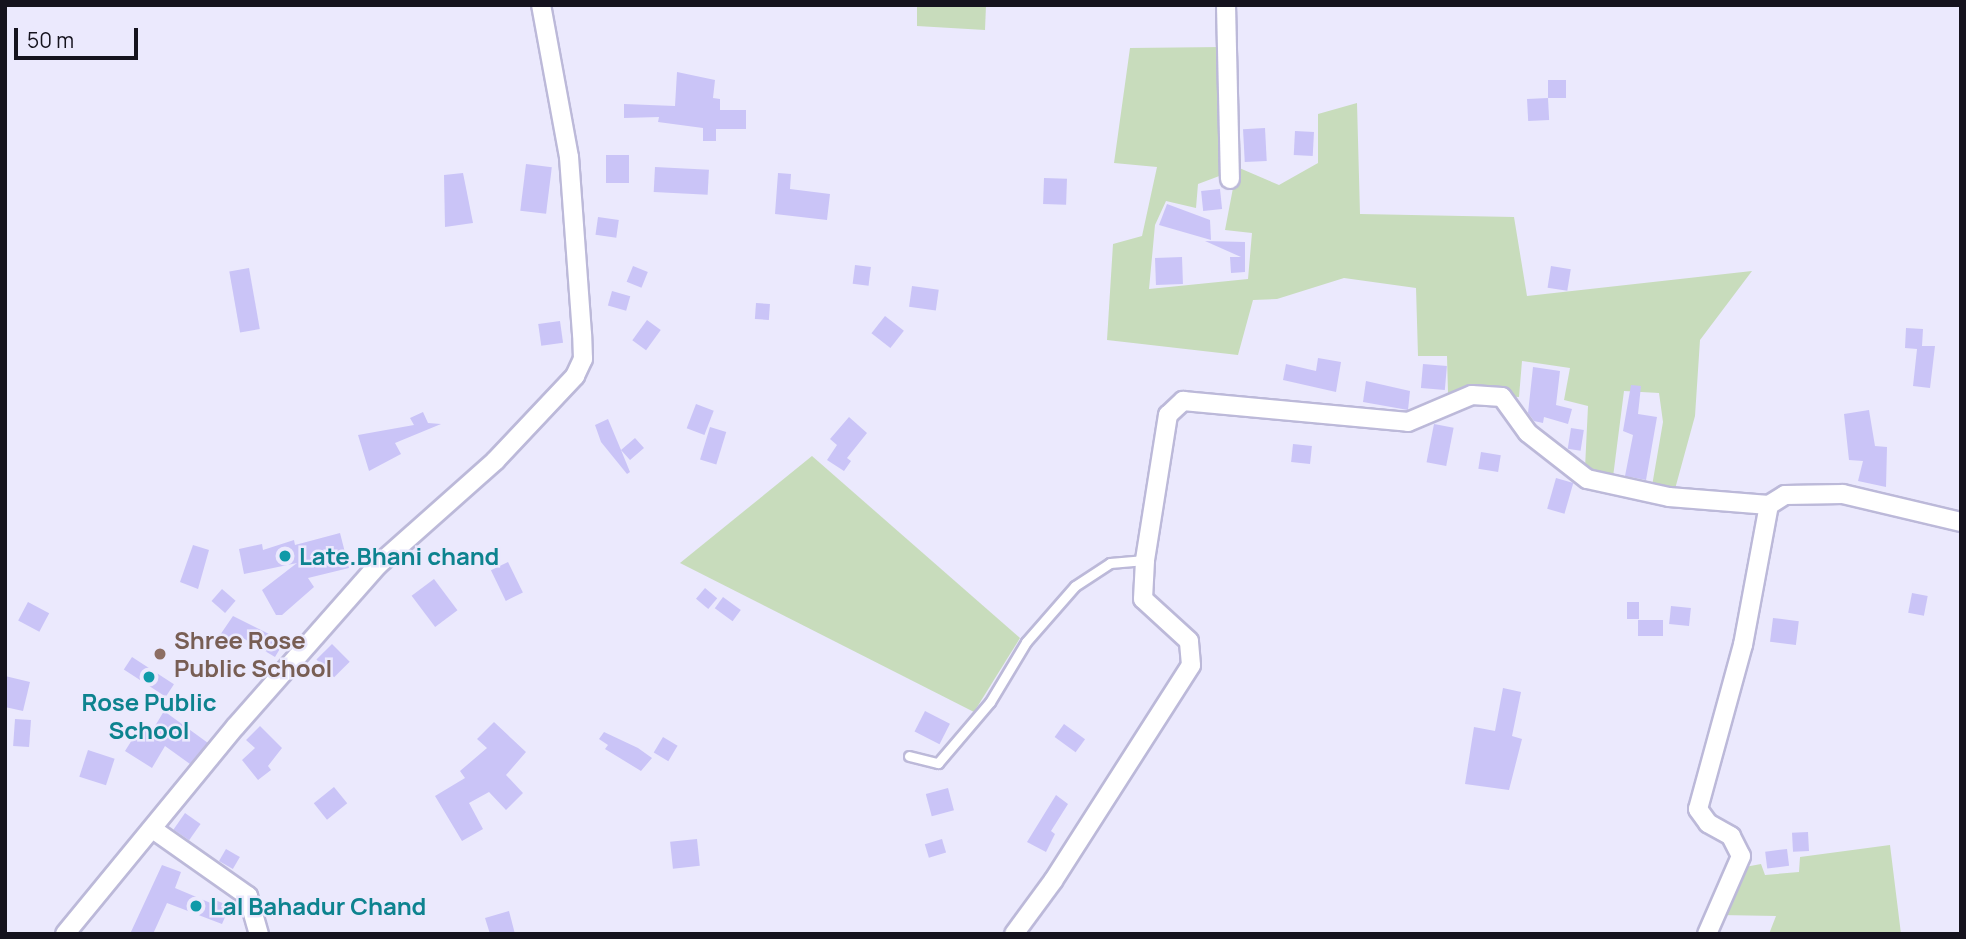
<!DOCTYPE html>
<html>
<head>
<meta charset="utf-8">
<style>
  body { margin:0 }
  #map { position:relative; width:1966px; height:939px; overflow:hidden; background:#ebe9fd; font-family:Manrope,sans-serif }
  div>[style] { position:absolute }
  .green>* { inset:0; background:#c8dcbc }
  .building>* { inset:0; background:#cac4f7; transform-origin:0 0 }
  .roads { filter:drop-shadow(2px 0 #bcb9d9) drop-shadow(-2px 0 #bcb9d9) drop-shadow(0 2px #bcb9d9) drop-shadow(0 -2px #bcb9d9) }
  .service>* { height:9px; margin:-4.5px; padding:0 4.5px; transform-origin:4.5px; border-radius:4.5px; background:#fff }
  .minor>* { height:18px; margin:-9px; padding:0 9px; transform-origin:9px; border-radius:9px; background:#fff }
  .dots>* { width:19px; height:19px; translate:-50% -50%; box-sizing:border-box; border:4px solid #ebe9fd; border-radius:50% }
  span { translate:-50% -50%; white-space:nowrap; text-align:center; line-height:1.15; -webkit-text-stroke:5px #ebe9fd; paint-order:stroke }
  .culture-label { font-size:24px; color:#0d838f; font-weight:700 }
  .left { translate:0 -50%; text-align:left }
  .education-label { font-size:24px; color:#785e54; font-weight:700 }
  .frame { position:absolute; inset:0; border:7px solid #15131e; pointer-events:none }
  .scale { position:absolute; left:14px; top:28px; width:124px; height:32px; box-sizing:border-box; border:4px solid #15131e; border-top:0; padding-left:9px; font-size:21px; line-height:24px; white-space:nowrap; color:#15131e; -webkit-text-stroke:5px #ebe9fd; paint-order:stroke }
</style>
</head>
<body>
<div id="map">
  <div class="green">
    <div style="clip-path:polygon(917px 5px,986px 5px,985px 30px,917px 26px)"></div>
    <div style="clip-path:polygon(1223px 47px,1222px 175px,1198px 184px,1196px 208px,1166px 201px,1155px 225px,1149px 289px,1248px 279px,1252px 233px,1225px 230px,1237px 167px,1279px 185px,1318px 163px,1318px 114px,1357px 103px,1360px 214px,1514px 217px,1527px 296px,1752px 271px,1700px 340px,1695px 416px,1675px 489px,1652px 486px,1663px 422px,1659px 393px,1624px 391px,1613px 477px,1585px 468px,1588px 406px,1564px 400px,1570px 368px,1522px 361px,1519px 397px,1448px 393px,1447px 356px,1418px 356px,1416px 288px,1344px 278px,1277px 299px,1253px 300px,1238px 355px,1107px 340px,1113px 244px,1142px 236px,1157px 167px,1114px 163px,1130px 48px)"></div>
    <div style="clip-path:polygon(812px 456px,1020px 638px,974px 712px,680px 563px)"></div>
    <div style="clip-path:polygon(1890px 845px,1901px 934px,1769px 934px,1776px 916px,1720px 915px,1745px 867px,1761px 864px,1765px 875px,1799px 872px,1800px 857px)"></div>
  </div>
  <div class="building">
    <div style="clip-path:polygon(677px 72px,715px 80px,713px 98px,720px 99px,720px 110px,746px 110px,746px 129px,716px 129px,716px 141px,703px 141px,703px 128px,658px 122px,659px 117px,624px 118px,624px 104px,675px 106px)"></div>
    <div style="left:1548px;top:80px;width:18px;height:18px"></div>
    <div style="left:1548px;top:98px;width:22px;height:21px;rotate:87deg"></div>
    <div style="left:1265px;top:128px;width:33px;height:22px;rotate:87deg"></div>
    <div style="left:1295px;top:131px;width:19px;height:24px;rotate:3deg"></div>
    <div style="left:606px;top:155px;width:23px;height:28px"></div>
    <div style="left:526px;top:164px;width:26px;height:47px;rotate:7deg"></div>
    <div style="left:655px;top:167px;width:54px;height:25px;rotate:3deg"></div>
    <div style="clip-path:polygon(463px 173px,473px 223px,445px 227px,444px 175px)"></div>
    <div style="clip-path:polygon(778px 173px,791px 174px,790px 189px,830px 194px,827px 220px,775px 214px)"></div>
    <div style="left:1044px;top:178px;width:23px;height:26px;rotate:2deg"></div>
    <div style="left:1220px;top:189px;width:20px;height:19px;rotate:84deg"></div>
    <div style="clip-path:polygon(1167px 204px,1210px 220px,1211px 240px,1159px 225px)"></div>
    <div style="left:598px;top:217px;width:21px;height:18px;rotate:8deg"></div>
    <div style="clip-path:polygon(1205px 241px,1245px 242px,1245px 272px,1231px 273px,1230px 257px,1241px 257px)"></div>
    <div style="left:1182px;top:257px;width:27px;height:27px;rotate:88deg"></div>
    <div style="left:855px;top:265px;width:16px;height:19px;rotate:7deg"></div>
    <div style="left:633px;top:266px;width:16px;height:17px;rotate:22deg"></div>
    <div style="left:1551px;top:266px;width:20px;height:22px;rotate:9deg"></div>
    <div style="left:249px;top:268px;width:62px;height:20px;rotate:80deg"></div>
    <div style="left:912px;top:286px;width:27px;height:21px;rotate:8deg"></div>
    <div style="left:612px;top:291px;width:19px;height:15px;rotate:16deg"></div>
    <div style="left:756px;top:303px;width:14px;height:16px;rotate:4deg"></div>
    <div style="left:885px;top:316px;width:24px;height:22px;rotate:38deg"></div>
    <div style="left:647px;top:320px;width:17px;height:25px;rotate:36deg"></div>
    <div style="left:560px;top:321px;width:22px;height:22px;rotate:82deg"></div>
    <div style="clip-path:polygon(1906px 328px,1923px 329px,1922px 346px,1935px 346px,1930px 388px,1913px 386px,1917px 349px,1905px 348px)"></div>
    <div style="clip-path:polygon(1318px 358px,1341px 362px,1336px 392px,1283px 380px,1286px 364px,1316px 371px)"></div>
    <div style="left:1423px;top:364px;width:24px;height:24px;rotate:5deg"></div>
    <div style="clip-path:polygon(1533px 367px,1560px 371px,1556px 405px,1572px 409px,1568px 424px,1544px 417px,1543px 423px,1534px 421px,1528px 413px)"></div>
    <div style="clip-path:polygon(1366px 381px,1410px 391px,1408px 410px,1363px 402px)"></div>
    <div style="clip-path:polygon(1631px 385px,1641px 386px,1638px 414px,1657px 417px,1646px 480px,1625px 476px,1633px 435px,1623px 431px)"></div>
    <div style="left:696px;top:404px;width:19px;height:26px;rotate:21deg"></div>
    <div style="clip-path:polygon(1869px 410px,1875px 446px,1887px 447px,1886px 487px,1858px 481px,1863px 461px,1849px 460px,1844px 414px)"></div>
    <div style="clip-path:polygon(423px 412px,428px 423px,441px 424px,395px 443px,401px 454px,369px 471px,358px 435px,414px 425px,410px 418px)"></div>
    <div style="clip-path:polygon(849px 417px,867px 433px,847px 458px,851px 461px,844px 471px,827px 460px,837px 445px,830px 439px)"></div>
    <div style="clip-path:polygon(608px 419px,621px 450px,635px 438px,644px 448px,630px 460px,621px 450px,630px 472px,627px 474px,601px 442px,595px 425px)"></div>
    <div style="left:1434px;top:424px;width:20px;height:39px;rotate:11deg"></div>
    <div style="left:710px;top:427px;width:17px;height:34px;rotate:17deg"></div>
    <div style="left:1571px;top:428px;width:13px;height:21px;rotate:9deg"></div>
    <div style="left:1293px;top:444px;width:19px;height:18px;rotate:6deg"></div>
    <div style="left:1481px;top:452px;width:20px;height:17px;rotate:9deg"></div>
    <div style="left:1556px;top:478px;width:18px;height:32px;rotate:16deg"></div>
    <div style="clip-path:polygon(340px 533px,349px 568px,308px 578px,314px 587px,282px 615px,276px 615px,262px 590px,297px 563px,244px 574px,239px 549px,262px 544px,263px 550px,294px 540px,295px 545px)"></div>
    <div style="clip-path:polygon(193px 545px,209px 550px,198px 589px,180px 582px)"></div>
    <div style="left:508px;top:562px;width:34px;height:19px;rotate:64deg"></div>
    <div style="left:434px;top:579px;width:39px;height:28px;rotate:53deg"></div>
    <div style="left:705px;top:588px;width:16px;height:14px;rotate:40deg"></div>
    <div style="left:222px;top:589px;width:18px;height:16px;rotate:41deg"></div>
    <div style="left:1912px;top:593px;width:16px;height:20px;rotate:11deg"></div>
    <div style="left:723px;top:597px;width:22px;height:14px;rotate:36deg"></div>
    <div style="left:28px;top:602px;width:24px;height:21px;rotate:28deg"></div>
    <div style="left:1627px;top:602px;width:12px;height:17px"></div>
    <div style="left:1671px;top:606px;width:20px;height:18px;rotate:6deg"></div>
    <div style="clip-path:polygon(233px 616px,269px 634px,269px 639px,281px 647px,275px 657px,243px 638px,235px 650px,218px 638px)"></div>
    <div style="left:1773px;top:618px;width:26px;height:24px;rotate:7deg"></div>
    <div style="left:1663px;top:620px;width:16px;height:25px;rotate:90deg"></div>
    <div style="left:332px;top:644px;width:25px;height:22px;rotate:45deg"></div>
    <div style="left:132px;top:657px;width:50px;height:15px;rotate:33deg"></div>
    <div style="clip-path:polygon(5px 676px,30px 682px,23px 711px,5px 707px)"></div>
    <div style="clip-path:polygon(1503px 688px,1521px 692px,1512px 736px,1522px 739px,1509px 790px,1465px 784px,1474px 727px,1495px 731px)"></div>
    <div style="clip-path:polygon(164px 711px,208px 743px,190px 764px,165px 746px,152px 768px,125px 751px,142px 724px,152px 731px)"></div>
    <div style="left:925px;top:711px;width:28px;height:23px;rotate:27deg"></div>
    <div style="left:15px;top:719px;width:16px;height:27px;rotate:4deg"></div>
    <div style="clip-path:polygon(494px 722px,526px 752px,506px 775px,523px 793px,506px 810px,489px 792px,469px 803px,483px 829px,462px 841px,435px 796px,465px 778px,460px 771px,487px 748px,477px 739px)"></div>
    <div style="left:1064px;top:724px;width:26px;height:16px;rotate:36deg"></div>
    <div style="clip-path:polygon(260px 726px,282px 748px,268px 766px,271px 770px,258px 780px,242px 760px,255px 748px,246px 740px)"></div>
    <div style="clip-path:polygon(604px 732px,638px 748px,652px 758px,641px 771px,605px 749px,608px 745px,599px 739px)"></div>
    <div style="left:663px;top:737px;width:17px;height:18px;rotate:31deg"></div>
    <div style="left:88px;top:750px;width:28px;height:28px;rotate:18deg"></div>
    <div style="left:334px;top:787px;width:21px;height:26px;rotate:51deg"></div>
    <div style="left:948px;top:788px;width:23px;height:23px;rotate:75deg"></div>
    <div style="clip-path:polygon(1056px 795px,1068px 804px,1051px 831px,1055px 834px,1046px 852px,1027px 842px)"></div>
    <div style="left:185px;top:813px;width:19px;height:20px;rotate:35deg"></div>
    <div style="left:1808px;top:832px;width:19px;height:16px;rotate:87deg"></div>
    <div style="left:697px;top:839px;width:27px;height:27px;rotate:84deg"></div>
    <div style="left:942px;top:839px;width:14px;height:18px;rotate:73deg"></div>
    <div style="left:226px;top:849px;width:16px;height:14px;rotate:30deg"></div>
    <div style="left:1787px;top:849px;width:17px;height:22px;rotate:83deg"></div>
    <div style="clip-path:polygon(162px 865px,181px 872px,175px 888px,213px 904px,215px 900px,230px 906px,222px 924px,167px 903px,153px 934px,130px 934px)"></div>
    <div style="clip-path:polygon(509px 911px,515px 934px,490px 934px,485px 918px)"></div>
  </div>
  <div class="roads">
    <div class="service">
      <div style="left:909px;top:756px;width:30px;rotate:14deg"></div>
      <div style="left:938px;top:763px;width:80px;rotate:-49.6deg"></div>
      <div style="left:990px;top:702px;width:70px;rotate:-59deg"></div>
      <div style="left:1026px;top:642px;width:74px;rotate:-48.8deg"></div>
      <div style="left:1075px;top:586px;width:42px;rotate:-33.3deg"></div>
      <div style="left:1110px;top:563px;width:35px;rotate:-5deg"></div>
    </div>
    <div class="minor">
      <div style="left:1226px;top:5px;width:174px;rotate:88.7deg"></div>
      <div style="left:154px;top:830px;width:115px;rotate:35.1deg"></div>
      <div style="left:248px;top:896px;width:40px;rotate:74deg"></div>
      <div style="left:65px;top:934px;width:269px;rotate:-50.6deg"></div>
      <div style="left:236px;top:726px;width:215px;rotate:-48.6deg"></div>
      <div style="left:378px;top:565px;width:157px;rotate:-41.6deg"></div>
      <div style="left:495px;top:461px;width:117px;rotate:-46.7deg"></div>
      <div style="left:575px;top:376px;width:19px;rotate:-65deg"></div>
      <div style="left:583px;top:359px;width:25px;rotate:-92deg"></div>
      <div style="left:582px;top:334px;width:177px;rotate:-94.2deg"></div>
      <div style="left:569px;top:157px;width:155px;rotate:-100.4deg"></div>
      <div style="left:1014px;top:934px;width:66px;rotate:-53.7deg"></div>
      <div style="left:1053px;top:881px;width:256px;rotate:-57.4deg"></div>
      <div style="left:1191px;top:665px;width:24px;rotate:-95deg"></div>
      <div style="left:1189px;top:641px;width:62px;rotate:-137.6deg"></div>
      <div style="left:1143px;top:599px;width:39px;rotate:-87deg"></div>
      <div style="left:1145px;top:560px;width:147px;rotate:-81deg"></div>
      <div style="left:1168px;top:415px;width:21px;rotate:-43deg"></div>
      <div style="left:1183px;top:401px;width:226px;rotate:5.3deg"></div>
      <div style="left:1408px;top:422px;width:69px;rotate:-22.9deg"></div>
      <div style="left:1472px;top:395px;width:30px;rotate:4deg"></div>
      <div style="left:1502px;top:397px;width:44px;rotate:54.2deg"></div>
      <div style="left:1528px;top:433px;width:75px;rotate:37.9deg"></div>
      <div style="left:1587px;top:479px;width:84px;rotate:12.4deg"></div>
      <div style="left:1669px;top:497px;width:100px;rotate:4.6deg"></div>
      <div style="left:1707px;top:934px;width:85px;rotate:-66.4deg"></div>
      <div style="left:1741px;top:856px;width:22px;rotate:-117deg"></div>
      <div style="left:1731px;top:836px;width:26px;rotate:-151deg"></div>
      <div style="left:1708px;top:823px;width:17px;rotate:-126deg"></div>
      <div style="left:1698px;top:809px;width:170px;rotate:-74.7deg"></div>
      <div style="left:1743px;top:645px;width:142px;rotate:-79.5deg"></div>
      <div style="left:1769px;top:505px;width:19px;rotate:-32deg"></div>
      <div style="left:1785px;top:495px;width:58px;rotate:-1deg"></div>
      <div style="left:1843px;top:494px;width:121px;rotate:13.3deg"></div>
    </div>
  </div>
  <div class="dots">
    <div style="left:285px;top:556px;background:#0f9aa8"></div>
    <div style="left:160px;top:654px;background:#8d6e63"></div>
    <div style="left:149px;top:677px;background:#0f9aa8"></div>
    <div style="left:196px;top:906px;background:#0f9aa8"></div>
  </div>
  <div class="culture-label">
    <span class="left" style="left:299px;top:556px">Late.Bhani chand</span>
    <span style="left:149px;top:716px">Rose Public<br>School</span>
    <span class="left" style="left:210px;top:906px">Lal Bahadur Chand</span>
  </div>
  <div class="education-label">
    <span class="left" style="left:174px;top:654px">Shree Rose<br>Public School</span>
  </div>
  <div class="frame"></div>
  <div class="scale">50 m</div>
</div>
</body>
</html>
